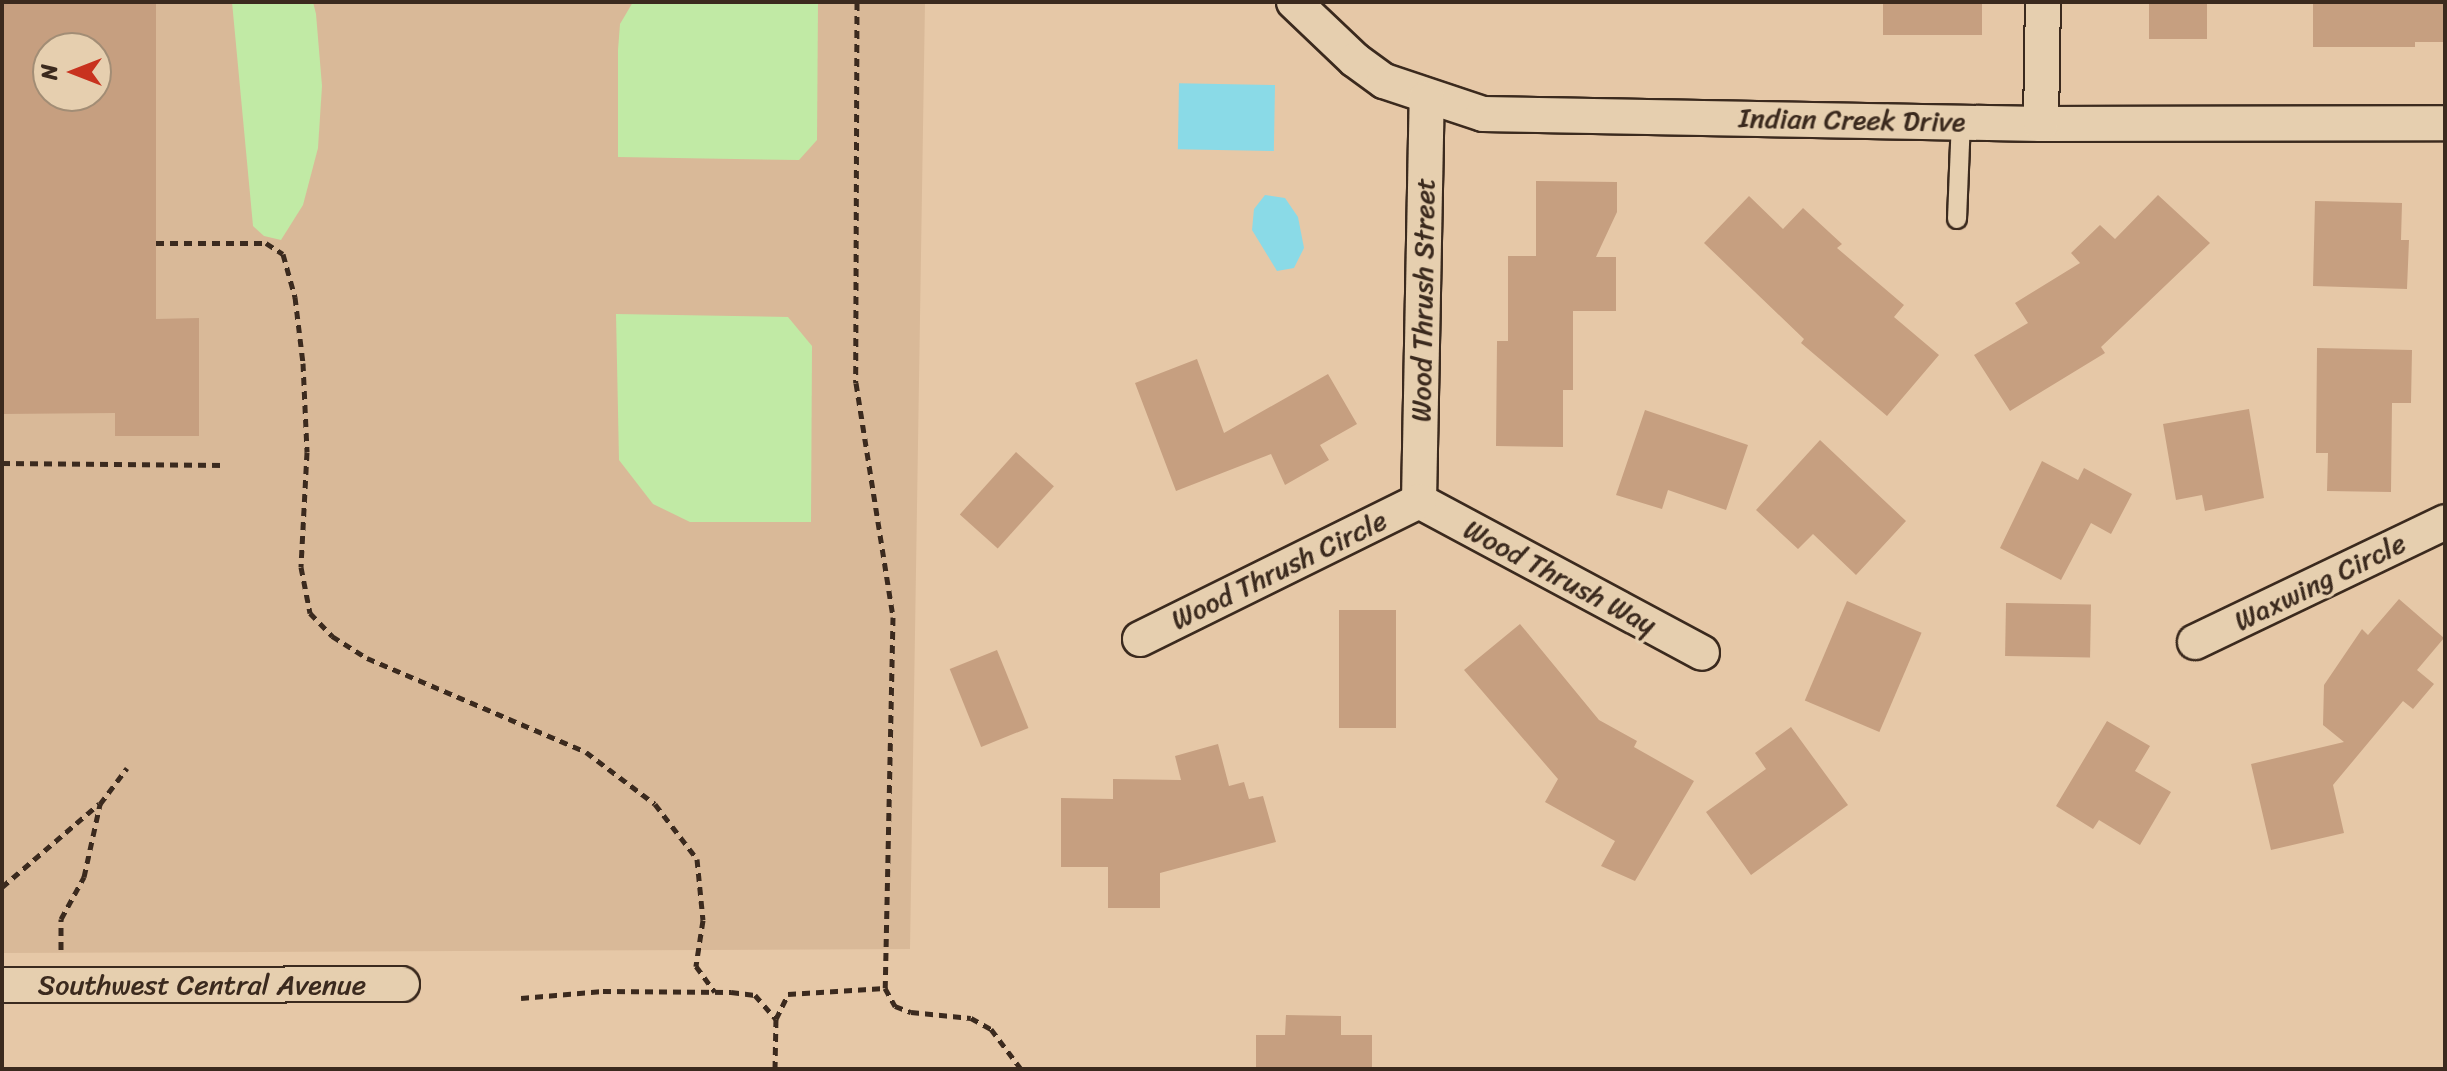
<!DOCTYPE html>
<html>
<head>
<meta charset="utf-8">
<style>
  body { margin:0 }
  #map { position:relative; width:2447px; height:1071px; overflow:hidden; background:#e6c8a7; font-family:Sriracha,sans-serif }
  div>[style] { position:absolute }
  .built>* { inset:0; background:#d9b998 }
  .green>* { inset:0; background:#c1eaa5 }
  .water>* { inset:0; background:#8adae7; transform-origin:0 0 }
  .building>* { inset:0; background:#c69f80; transform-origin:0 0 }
  .path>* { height:5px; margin-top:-2.5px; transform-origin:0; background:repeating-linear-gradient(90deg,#3b2a1e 0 8px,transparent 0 14px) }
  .roads { filter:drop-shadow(2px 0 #3b2a1e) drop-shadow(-2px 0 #3b2a1e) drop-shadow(0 2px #3b2a1e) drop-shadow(0 -2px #3b2a1e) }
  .lane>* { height:18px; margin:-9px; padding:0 9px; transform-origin:9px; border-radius:9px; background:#e6cfaf }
  .street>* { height:34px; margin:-17px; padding:0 17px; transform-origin:17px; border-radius:17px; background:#e6cfaf }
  span { translate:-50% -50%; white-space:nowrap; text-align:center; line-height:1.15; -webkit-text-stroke:7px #e6cfaf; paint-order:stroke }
  .street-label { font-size:28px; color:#3b2a1e }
  .frame { position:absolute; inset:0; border:4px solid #3b2a1e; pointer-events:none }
  .north { position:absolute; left:32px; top:32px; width:80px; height:80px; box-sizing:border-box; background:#e6cfaf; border:2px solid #a28d75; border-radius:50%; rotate:270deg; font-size:22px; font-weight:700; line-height:32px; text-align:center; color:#3b2a1e }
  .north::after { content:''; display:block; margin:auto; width:28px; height:36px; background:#c8321e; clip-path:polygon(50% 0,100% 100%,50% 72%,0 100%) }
</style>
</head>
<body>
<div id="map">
  <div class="built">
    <div style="clip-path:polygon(evenodd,2px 2px,925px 2px,910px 949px,2px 953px,2px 2px,48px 48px,96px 48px,96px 96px,48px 96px,48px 48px)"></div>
  </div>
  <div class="green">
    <div style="clip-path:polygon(232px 2px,313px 2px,316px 14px,322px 86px,318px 148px,303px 205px,281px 240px,264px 236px,253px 226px)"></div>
    <div style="clip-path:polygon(633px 2px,818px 2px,817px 140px,799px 160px,618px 157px,618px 50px,620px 24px)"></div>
    <div style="clip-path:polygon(616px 314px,788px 317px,812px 346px,811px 522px,690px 522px,653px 504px,619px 460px)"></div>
  </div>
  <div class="water">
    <div style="left:1275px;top:85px;width:66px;height:96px;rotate:91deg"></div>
    <div style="clip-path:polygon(1265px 195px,1285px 198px,1298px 217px,1304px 248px,1294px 268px,1277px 271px,1252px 230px,1254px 209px)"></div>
  </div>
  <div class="building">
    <div style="clip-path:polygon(evenodd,2px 2px,156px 2px,156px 319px,199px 318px,199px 436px,115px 436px,115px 413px,2px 414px,2px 2px,48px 48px,96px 48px,96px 96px,48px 96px,48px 48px)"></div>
    <div style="left:1883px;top:2px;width:99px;height:33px"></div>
    <div style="left:2149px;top:2px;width:58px;height:37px"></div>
    <div style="clip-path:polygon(2313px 2px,2445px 2px,2445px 42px,2415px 42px,2415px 47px,2313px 47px)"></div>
    <div style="clip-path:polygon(1536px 181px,1617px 182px,1617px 212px,1596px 257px,1616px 257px,1616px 311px,1573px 311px,1573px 390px,1563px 390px,1563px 447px,1496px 446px,1497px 341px,1508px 341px,1508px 256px,1536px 256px)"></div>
    <div style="clip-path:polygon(2158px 195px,2210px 243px,2101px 347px,2105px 353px,2010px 411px,1974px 355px,2028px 323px,2015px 303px,2080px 263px,2071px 253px,2100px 225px,2115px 239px)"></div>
    <div style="clip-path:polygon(1749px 196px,1783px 229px,1803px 208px,1842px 244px,1837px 248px,1904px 305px,1894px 317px,1939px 355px,1887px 416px,1801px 343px,1804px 339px,1704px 243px)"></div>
    <div style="clip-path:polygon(2315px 201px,2402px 203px,2401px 240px,2409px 240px,2407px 289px,2313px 286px)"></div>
    <div style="clip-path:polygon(2317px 348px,2412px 350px,2411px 403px,2392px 403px,2391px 492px,2327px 491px,2328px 453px,2316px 453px)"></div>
    <div style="clip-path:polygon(1197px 359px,1224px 433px,1328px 374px,1357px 424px,1320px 445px,1329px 460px,1285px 485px,1271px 454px,1176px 491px,1135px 383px)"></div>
    <div style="clip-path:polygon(2249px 409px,2264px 498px,2205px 511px,2202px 495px,2176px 500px,2163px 424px)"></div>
    <div style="clip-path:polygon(1645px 410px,1748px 445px,1726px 510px,1668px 490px,1662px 509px,1616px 495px)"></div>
    <div style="clip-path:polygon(1820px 440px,1906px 521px,1856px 575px,1813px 534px,1798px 549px,1756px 510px)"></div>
    <div style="left:1016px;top:452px;width:51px;height:84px;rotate:42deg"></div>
    <div style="clip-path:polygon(2042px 461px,2078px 480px,2084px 468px,2132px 494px,2111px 534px,2091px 523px,2061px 580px,2000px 548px)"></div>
    <div style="clip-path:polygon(2399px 599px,2444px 638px,2417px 670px,2434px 684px,2413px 709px,2403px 701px,2333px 785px,2344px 833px,2271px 850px,2251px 764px,2344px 742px,2323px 725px,2324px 685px,2362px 629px,2368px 635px)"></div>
    <div style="left:1847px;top:601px;width:81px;height:108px;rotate:23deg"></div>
    <div style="left:2006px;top:603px;width:85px;height:53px;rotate:1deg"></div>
    <div style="left:1339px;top:610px;width:57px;height:118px"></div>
    <div style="clip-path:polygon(1520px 624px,1599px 720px,1637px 741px,1634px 747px,1694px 781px,1635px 881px,1601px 866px,1615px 841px,1545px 802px,1558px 779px,1464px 670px)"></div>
    <div style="left:997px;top:650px;width:84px;height:51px;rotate:68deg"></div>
    <div style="clip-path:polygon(2107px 721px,2150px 746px,2135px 771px,2171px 792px,2140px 845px,2099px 820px,2093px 829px,2056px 806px)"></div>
    <div style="clip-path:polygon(1791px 727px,1848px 805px,1751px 875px,1706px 812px,1766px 769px,1755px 753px)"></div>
    <div style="clip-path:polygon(1218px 744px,1229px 786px,1244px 782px,1249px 799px,1263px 796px,1276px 842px,1160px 873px,1160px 908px,1108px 908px,1108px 867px,1061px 867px,1061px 798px,1113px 799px,1113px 779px,1181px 780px,1175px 756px)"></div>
    <div style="clip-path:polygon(1286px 1015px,1341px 1016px,1341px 1035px,1372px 1035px,1372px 1069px,1256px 1069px,1256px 1035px,1285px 1035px)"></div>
  </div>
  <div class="path">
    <div style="left:857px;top:2px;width:381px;rotate:90.2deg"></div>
    <div style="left:856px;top:383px;width:237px;rotate:81deg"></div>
    <div style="left:893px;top:617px;width:371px;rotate:91.2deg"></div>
    <div style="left:156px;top:243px;width:110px"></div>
    <div style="left:266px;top:243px;width:20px;rotate:33deg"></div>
    <div style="left:283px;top:254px;width:45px;rotate:74.4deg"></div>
    <div style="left:295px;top:297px;width:66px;rotate:83.1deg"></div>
    <div style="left:303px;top:363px;width:89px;rotate:87.4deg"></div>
    <div style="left:307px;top:452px;width:115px;rotate:93deg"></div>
    <div style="left:301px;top:567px;width:47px;rotate:78.9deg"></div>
    <div style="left:310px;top:613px;width:32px;rotate:46deg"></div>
    <div style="left:332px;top:636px;width:41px;rotate:32.2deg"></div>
    <div style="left:367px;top:658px;width:238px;rotate:23.2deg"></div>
    <div style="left:586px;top:752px;width:86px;rotate:37deg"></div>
    <div style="left:655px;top:804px;width:69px;rotate:52.6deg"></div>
    <div style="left:697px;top:859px;width:61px;rotate:84.4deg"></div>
    <div style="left:703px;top:920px;width:47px;rotate:98.7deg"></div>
    <div style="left:696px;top:966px;width:32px;rotate:54deg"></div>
    <div style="left:2px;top:463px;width:224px;rotate:0.5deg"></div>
    <div style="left:2px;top:887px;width:128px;rotate:-40.6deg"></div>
    <div style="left:61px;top:950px;width:31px;rotate:-90deg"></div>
    <div style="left:61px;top:919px;width:48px;rotate:-61.3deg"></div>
    <div style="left:84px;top:877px;width:75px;rotate:-77.6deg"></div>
    <div style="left:100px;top:804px;width:45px;rotate:-53.1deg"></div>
    <div style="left:521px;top:998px;width:82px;rotate:-4.9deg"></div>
    <div style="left:603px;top:991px;width:128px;rotate:0.4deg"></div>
    <div style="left:731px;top:992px;width:24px;rotate:7deg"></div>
    <div style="left:755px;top:995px;width:32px;rotate:49deg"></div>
    <div style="left:776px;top:1019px;width:28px;rotate:-64deg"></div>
    <div style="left:788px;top:994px;width:97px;rotate:-3.5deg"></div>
    <div style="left:885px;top:988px;width:21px;rotate:61deg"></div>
    <div style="left:895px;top:1006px;width:17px;rotate:21deg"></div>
    <div style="left:911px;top:1012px;width:60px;rotate:5.7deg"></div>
    <div style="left:971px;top:1018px;width:23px;rotate:29deg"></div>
    <div style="left:991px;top:1029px;width:50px;rotate:53.1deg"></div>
    <div style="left:775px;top:1069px;width:50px;rotate:-88.9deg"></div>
  </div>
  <div class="roads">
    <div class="lane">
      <div style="left:1957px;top:219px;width:98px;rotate:-87.7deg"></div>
    </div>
    <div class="street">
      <div style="left:1294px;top:2px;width:84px;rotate:43.6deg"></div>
      <div style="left:1355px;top:60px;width:36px;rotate:36deg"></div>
      <div style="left:1384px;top:81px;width:104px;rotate:18.4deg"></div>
      <div style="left:1483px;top:114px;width:558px;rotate:1.03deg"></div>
      <div style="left:2041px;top:124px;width:404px;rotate:-0.1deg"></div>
      <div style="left:2041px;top:124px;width:122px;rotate:-89.1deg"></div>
      <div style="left:1419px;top:501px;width:403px;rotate:-88.9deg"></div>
      <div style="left:1419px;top:501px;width:321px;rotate:28.2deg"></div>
      <div style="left:1140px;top:639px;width:311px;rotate:-26.3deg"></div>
      <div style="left:2195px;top:642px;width:277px;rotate:-25.6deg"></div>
      <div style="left:2px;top:985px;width:400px;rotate:-0.1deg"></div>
    </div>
  </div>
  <div class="street-label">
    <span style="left:1852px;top:120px;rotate:1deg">Indian Creek Drive</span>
    <span style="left:1423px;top:300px;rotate:-89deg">Wood Thrush Street</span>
    <span style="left:1279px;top:570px;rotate:-26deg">Wood Thrush Circle</span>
    <span style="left:1560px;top:577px;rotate:28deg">Wood Thrush Way</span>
    <span style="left:2320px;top:582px;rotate:-26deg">Waxwing Circle</span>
    <span style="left:202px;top:985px">Southwest Central Avenue</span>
  </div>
  <div class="frame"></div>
  <div class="north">N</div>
</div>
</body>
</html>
